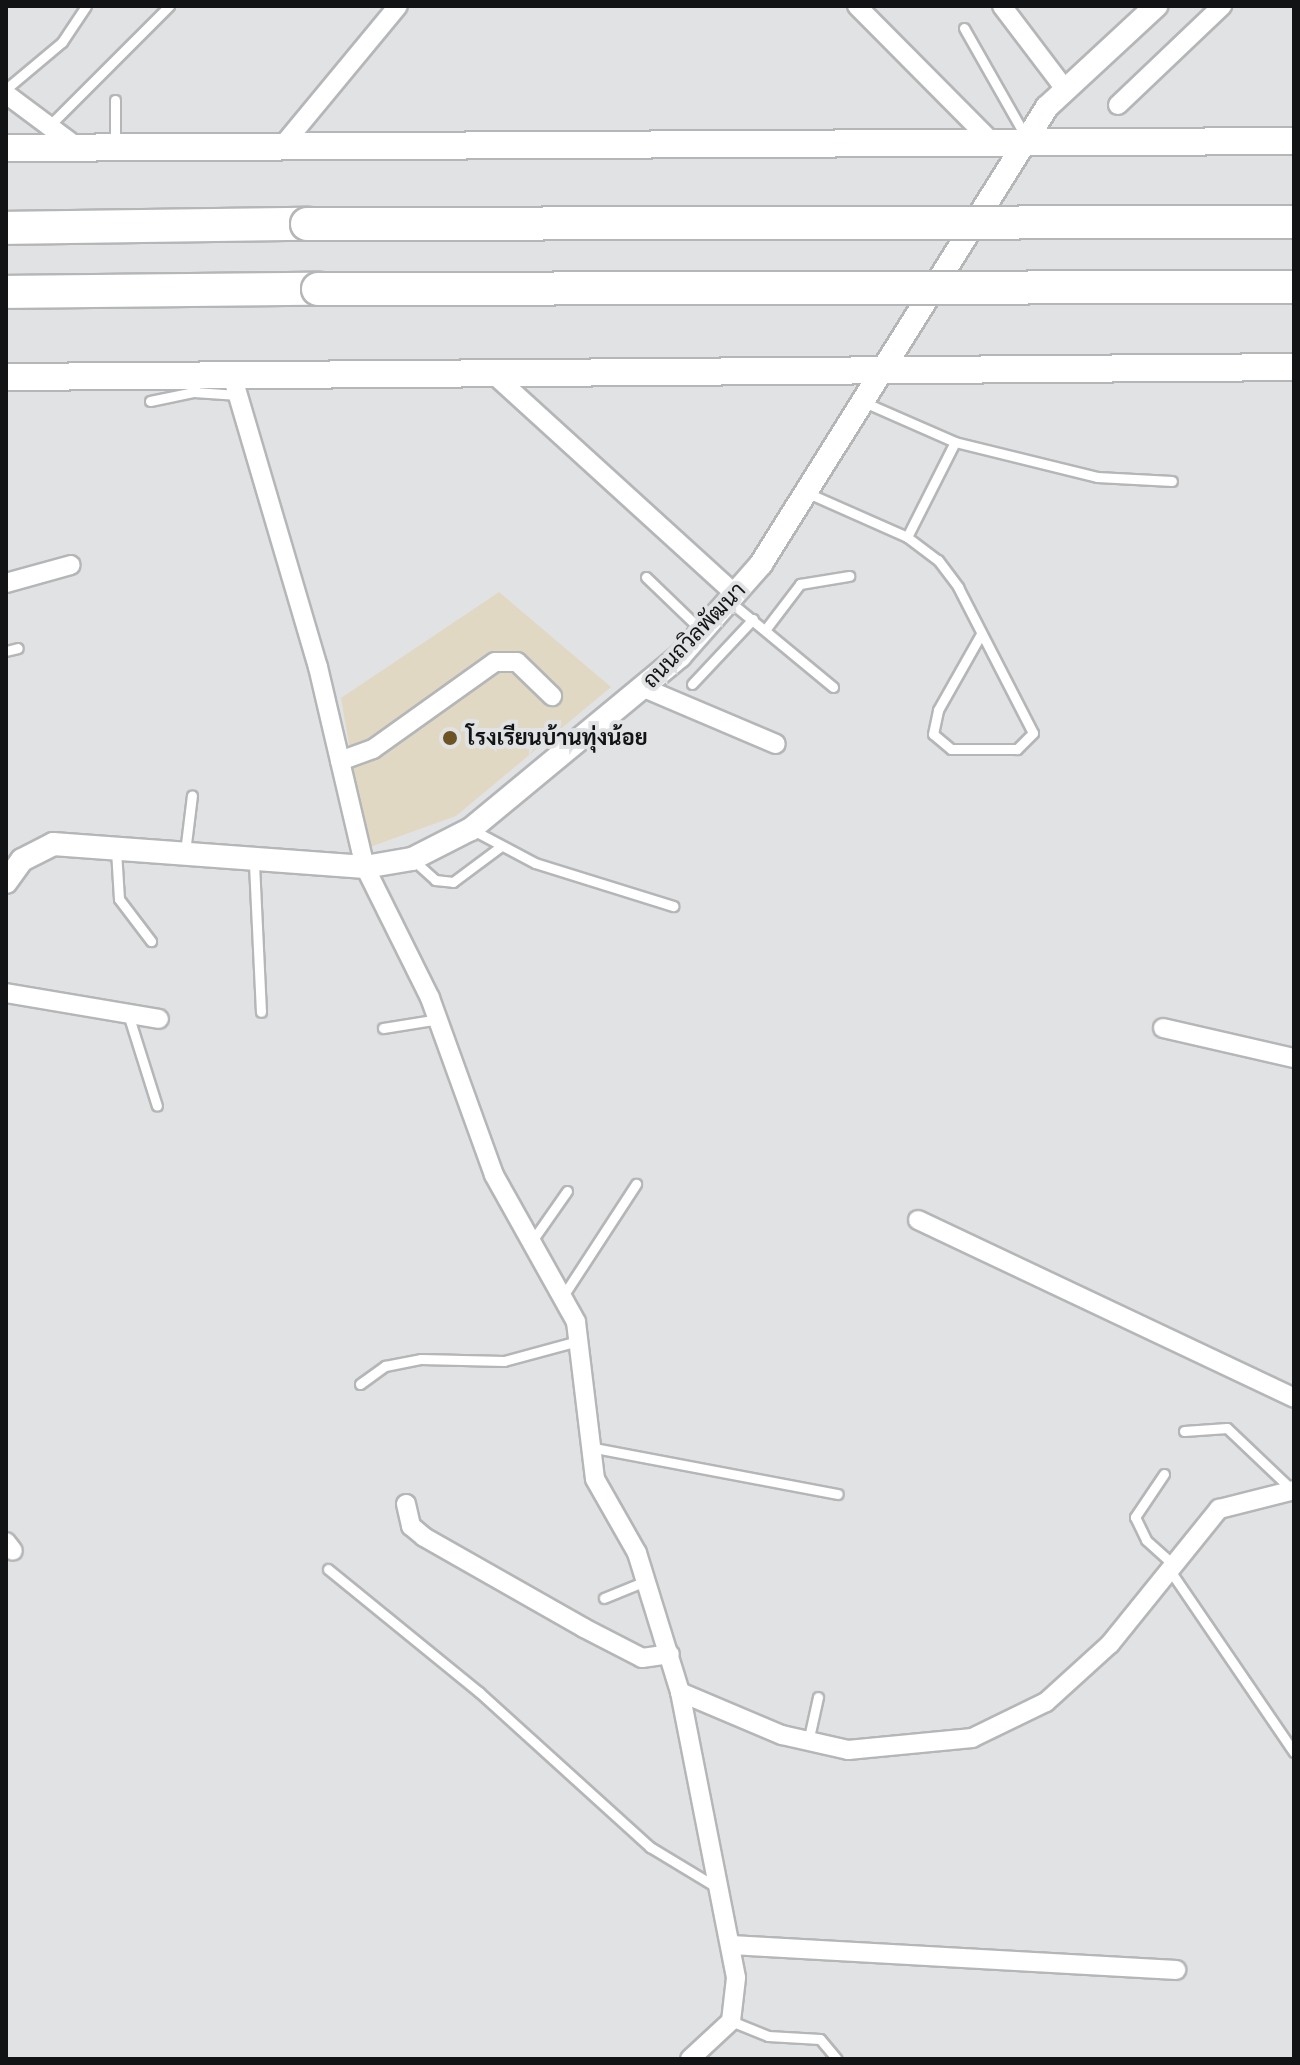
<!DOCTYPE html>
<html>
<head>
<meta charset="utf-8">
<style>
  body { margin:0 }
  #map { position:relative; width:1300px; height:2065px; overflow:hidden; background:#e0e2e4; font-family:"Fira Sans Condensed",Sarabun,sans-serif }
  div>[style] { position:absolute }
  .education>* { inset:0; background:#e0d8c2 }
  .roads { filter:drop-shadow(2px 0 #b4b6b8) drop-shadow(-2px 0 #b4b6b8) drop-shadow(0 2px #b4b6b8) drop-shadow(0 -2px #b4b6b8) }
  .service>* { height:9px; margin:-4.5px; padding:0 4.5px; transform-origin:4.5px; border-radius:4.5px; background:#fff }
  .minor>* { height:18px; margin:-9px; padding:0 9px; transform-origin:9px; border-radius:9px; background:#fff }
  .tertiary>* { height:22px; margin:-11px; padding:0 11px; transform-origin:11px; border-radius:11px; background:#fff }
  .secondary>* { height:26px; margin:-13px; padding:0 13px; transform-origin:13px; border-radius:13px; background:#fff }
  .motorway>* { height:32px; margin:-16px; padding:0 16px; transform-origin:16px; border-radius:16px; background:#fff }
  .bridges { filter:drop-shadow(2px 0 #b4b6b8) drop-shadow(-2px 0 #b4b6b8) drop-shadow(0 2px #b4b6b8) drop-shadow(0 -2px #b4b6b8) }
  .motorway-bridge>* { height:32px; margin:-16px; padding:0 16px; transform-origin:16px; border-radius:16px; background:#fff }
  .dots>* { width:22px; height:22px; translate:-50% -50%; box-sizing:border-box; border:4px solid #e0e2e4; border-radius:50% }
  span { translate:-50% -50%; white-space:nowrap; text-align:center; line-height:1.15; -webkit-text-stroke:8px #e0e2e4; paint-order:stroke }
  .street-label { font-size:22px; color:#121314 }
  .poi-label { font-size:22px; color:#121314; font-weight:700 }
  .left { translate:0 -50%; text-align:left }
  .frame { position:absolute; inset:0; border:8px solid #121314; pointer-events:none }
</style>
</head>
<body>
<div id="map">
  <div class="education">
    <div style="clip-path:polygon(499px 592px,611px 687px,456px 816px,367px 848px,341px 698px)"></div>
  </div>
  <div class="roads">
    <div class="service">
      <div style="left:964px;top:28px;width:125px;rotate:60.4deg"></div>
      <div style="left:6px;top:89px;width:73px;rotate:-40deg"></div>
      <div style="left:62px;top:42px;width:43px;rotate:-56.3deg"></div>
      <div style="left:115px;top:100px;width:44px;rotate:90deg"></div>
      <div style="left:51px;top:124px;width:167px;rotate:-45deg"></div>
      <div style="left:150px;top:401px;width:45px;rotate:-11.6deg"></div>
      <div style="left:194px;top:392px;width:44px;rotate:3.9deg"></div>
      <div style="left:866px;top:403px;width:97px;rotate:23.7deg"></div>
      <div style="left:955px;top:442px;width:146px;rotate:13.8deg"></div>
      <div style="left:1097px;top:477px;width:75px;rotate:3.1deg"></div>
      <div style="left:810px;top:494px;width:106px;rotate:23.9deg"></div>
      <div style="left:907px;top:537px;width:39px;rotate:37deg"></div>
      <div style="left:938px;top:560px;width:34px;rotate:53deg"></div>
      <div style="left:958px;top:587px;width:164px;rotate:62.8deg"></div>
      <div style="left:1033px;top:733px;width:23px;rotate:135deg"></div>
      <div style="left:1017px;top:749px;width:66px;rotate:180deg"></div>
      <div style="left:951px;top:749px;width:23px;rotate:-140deg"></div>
      <div style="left:933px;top:734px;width:25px;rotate:-78deg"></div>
      <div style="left:938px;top:710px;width:87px;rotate:-60.5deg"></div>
      <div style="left:907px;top:537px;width:106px;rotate:-63.2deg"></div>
      <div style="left:646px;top:577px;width:76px;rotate:43.9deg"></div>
      <div style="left:729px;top:601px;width:135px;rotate:39.6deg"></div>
      <div style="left:765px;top:630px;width:58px;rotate:-52.7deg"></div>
      <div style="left:800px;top:584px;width:50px;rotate:-9.3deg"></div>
      <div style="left:6px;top:651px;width:12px;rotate:-14deg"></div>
      <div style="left:692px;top:684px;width:89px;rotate:-46.8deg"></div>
      <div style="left:471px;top:829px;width:72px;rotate:28deg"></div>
      <div style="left:535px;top:863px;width:145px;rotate:17.3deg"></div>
      <div style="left:116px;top:850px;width:49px;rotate:86.5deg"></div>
      <div style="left:119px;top:899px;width:53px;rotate:52.7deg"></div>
      <div style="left:185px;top:852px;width:57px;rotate:-83deg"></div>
      <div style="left:412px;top:859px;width:31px;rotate:42deg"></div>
      <div style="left:435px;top:880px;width:18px;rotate:6deg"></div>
      <div style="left:453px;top:882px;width:59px;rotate:-36.7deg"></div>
      <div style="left:254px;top:864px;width:148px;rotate:87.3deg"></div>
      <div style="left:128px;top:1014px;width:96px;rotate:72.5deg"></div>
      <div style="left:383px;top:1028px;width:57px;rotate:-9.1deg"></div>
      <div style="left:532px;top:1241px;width:61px;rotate:-55deg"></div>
      <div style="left:563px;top:1296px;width:134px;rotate:-56.9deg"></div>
      <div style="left:360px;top:1384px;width:31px;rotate:-36deg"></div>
      <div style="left:385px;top:1366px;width:37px;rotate:-11deg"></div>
      <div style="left:421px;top:1359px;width:83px;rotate:1.4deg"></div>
      <div style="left:504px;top:1361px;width:77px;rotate:-15.1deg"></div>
      <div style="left:1184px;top:1431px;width:43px;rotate:-4deg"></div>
      <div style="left:1227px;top:1428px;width:90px;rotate:43.6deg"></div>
      <div style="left:589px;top:1447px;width:253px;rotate:10.7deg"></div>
      <div style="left:1164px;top:1474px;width:52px;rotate:124deg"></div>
      <div style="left:1135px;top:1517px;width:25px;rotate:64deg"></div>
      <div style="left:1146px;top:1540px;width:38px;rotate:42deg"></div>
      <div style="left:328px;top:1569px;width:195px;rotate:39.2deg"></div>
      <div style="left:479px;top:1692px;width:231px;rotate:42.2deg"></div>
      <div style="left:650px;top:1847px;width:77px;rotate:31.2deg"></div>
      <div style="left:1171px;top:1572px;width:218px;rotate:55.7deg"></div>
      <div style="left:604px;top:1598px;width:48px;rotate:-22.2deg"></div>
      <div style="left:808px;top:1742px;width:46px;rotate:-77.5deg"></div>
      <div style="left:731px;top:2021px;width:40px;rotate:22deg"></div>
      <div style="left:768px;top:2036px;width:52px;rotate:3.3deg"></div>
      <div style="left:820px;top:2039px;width:26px;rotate:50deg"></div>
    </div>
    <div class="minor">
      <div style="left:857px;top:6px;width:186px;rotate:45.2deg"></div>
      <div style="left:1002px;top:6px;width:104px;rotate:52.8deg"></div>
      <div style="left:6px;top:94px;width:89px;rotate:36.7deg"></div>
      <div style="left:1118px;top:105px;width:144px;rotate:-43.6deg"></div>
      <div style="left:283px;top:145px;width:180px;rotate:-50.4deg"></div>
      <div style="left:491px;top:372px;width:330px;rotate:42.3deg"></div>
      <div style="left:232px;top:375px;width:304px;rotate:73.6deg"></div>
      <div style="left:318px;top:667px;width:205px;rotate:76.8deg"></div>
      <div style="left:365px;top:867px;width:146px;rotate:63.6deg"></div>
      <div style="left:430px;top:998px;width:188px;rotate:70.1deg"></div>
      <div style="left:494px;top:1175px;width:168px;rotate:60.8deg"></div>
      <div style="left:576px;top:1322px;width:158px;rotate:83.1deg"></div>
      <div style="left:595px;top:1479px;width:85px;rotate:60.4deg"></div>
      <div style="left:637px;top:1553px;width:145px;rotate:72.8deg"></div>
      <div style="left:680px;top:1692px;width:291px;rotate:78.9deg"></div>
      <div style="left:736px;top:1978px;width:43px;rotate:96.6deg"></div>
      <div style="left:731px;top:2021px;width:56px;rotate:137.2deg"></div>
      <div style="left:6px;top:583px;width:67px;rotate:-15.5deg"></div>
      <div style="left:644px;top:688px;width:143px;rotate:23deg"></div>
      <div style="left:340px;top:761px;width:35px;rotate:-20deg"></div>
      <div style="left:373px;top:749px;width:150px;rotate:-35.5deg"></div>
      <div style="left:495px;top:662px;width:22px"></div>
      <div style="left:517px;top:662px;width:49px;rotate:44.2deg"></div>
      <div style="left:6px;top:993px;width:155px;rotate:9.6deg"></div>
      <div style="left:1163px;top:1028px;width:134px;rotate:12.9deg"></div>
      <div style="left:918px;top:1220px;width:416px;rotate:25.3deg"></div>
      <div style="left:406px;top:1504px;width:23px;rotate:77deg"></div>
      <div style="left:411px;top:1526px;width:17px;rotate:40deg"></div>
      <div style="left:424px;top:1537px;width:184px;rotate:29.6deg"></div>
      <div style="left:584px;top:1628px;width:65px;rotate:27.3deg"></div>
      <div style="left:642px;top:1658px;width:28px;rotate:-8deg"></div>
      <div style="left:6px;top:1542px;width:11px;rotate:52deg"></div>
      <div style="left:680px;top:1692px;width:111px;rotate:22.9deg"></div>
      <div style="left:782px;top:1735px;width:68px;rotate:12.8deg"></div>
      <div style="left:848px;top:1750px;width:125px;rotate:-5.5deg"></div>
      <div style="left:972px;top:1738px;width:82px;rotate:-25.9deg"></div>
      <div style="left:1046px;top:1702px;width:86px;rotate:-42.2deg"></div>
      <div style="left:1110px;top:1644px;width:174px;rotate:-51.1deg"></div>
      <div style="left:1219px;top:1509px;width:77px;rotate:-14.2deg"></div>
      <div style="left:731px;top:1945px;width:446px;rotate:3.2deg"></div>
    </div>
    <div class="tertiary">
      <div style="left:6px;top:882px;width:27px;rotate:-54deg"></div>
      <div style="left:22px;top:860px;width:35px;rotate:-27deg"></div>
      <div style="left:53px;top:844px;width:313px;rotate:4.2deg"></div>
      <div style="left:365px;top:867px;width:48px;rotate:-9.7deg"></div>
      <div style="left:412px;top:859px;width:66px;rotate:-27deg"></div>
      <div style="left:471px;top:829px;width:271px;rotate:-39.6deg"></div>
      <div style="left:680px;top:656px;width:123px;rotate:-48.6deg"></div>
      <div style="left:761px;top:564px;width:539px;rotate:-57.96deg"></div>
      <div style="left:1047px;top:107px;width:149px;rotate:-42.8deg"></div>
    </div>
    <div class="secondary">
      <div style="left:6px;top:148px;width:1288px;rotate:-0.31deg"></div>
      <div style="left:6px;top:377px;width:1288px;rotate:-0.44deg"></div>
    </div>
    <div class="motorway">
      <div style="left:6px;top:228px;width:301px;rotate:-0.8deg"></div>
      <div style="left:6px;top:292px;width:312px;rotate:-0.6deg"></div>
    </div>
  </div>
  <div class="bridges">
    <div class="motorway-bridge">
      <div style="left:307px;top:224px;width:987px;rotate:-0.12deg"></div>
      <div style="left:318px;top:289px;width:976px;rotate:-0.12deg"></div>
    </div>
  </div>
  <div class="dots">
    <div style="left:450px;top:738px;background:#6d5425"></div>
  </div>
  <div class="street-label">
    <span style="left:694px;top:635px;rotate:-46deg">ถนนถวิลพัฒนา</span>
  </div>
  <div class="poi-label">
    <span class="left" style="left:466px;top:738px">โรงเรียนบ้านทุ่งน้อย</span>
  </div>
  <div class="frame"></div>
</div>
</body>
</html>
